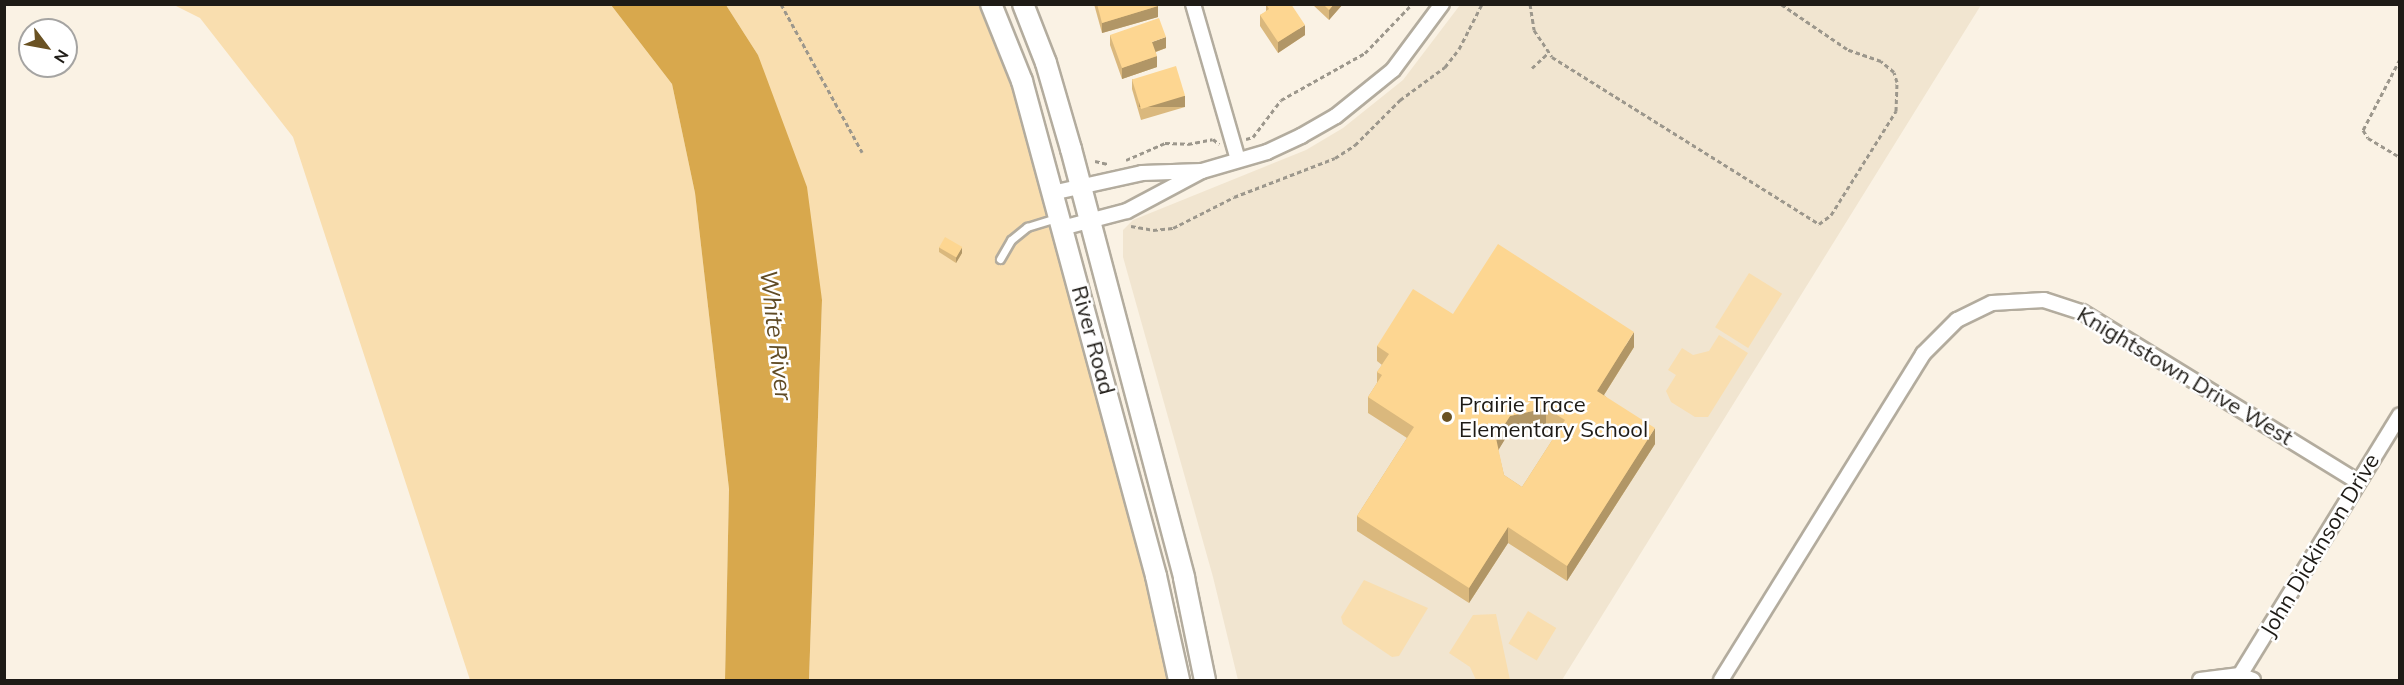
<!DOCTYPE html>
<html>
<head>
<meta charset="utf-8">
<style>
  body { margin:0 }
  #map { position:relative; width:2404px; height:685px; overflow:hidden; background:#faf2e4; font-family:Mulish,sans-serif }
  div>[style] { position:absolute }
  .built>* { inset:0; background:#f1e5d0 }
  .green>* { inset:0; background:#f9deaf; transform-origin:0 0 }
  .water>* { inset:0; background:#d8a84d }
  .path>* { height:3px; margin-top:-1.5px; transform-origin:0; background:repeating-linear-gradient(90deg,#9c978c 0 4.5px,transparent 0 7.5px) }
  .roads { filter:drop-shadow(2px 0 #b3ac9e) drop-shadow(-2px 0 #b3ac9e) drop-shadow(0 2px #b3ac9e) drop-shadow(0 -2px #b3ac9e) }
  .lane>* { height:7px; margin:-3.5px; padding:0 3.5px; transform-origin:3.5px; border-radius:3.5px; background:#fff }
  .street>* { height:14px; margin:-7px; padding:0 7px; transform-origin:7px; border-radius:7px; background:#fff }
  .secondary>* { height:20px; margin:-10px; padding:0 10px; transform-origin:10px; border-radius:10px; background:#fff }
  .wall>* { inset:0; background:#dab87d }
  .shaded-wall>* { inset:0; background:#b19666; transform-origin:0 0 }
  .building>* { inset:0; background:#fdd691; transform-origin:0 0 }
  .dots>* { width:16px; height:16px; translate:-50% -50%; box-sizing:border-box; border:3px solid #fff; border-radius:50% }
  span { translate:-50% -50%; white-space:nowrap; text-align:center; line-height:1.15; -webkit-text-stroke:5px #fff; paint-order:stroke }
  .street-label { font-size:22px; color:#1e1b16 }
  .poi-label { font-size:22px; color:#1e1b16 }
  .left { translate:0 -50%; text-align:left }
  .water-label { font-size:24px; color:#604b25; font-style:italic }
  .frame { position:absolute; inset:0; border:6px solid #1e1b16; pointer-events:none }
  .north { position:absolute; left:18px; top:18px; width:60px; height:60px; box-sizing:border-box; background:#fff; border:2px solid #a5a4a2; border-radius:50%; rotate:122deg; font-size:16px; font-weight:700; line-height:24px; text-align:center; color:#1e1b16 }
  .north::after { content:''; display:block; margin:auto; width:21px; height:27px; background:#6a5223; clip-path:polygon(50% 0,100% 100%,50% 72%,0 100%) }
</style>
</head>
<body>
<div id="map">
  <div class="built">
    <div style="clip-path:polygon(1460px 5px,1981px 5px,1562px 680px,1238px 680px,1213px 577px,1123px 257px,1123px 230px,1133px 220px,1306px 150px,1343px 128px,1403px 80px)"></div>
  </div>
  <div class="green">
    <div style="clip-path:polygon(174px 5px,611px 5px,672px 84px,695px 193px,729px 489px,725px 680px,470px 680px,293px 137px,200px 18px)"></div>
    <div style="clip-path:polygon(726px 5px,990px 5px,1179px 680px,809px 680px,822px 300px,758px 55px)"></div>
    <div style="left:1749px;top:273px;width:39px;height:64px;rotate:32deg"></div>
    <div style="clip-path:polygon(1719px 335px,1748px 353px,1708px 417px,1695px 417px,1671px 402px,1666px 391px,1676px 375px,1668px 370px,1682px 348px,1693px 355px,1709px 351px)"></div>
    <div style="clip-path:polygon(1364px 580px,1428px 608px,1399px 656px,1392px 657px,1343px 624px,1341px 617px)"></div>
    <div style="left:1528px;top:611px;width:33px;height:38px;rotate:31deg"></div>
    <div style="clip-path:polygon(1496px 614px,1510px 680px,1476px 680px,1470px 667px,1449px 653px,1473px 615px)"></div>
  </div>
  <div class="water">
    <div style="clip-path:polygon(611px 5px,726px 5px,758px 55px,807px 187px,822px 300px,809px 680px,725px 680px,729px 489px,695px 193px,672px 84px)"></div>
  </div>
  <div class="path">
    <div style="left:781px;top:4px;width:169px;rotate:61.3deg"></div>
    <div style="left:1530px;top:4px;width:26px;rotate:81deg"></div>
    <div style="left:1534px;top:30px;width:32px;rotate:56deg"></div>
    <div style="left:1552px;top:57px;width:315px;rotate:32deg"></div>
    <div style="left:1819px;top:224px;width:15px;rotate:-37deg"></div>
    <div style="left:1831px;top:215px;width:123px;rotate:-58deg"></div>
    <div style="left:1896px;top:111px;width:29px;rotate:-88deg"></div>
    <div style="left:1897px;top:82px;width:10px;rotate:-107deg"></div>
    <div style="left:1894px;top:72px;width:17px;rotate:-140deg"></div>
    <div style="left:1881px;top:61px;width:36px;rotate:-161deg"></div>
    <div style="left:1847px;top:49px;width:80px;rotate:-145.7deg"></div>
    <div style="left:2400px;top:59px;width:80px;rotate:117.5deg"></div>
    <div style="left:2363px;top:130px;width:9px;rotate:58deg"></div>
    <div style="left:2368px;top:138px;width:37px;rotate:31deg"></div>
    <div style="left:1532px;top:68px;width:22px;rotate:-43deg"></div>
    <div style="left:1246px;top:139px;width:7px;rotate:-16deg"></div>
    <div style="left:1253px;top:137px;width:46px;rotate:-52.9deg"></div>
    <div style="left:1281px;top:100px;width:96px;rotate:-29.2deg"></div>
    <div style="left:1365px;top:53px;width:68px;rotate:-46.2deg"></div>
    <div style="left:1126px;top:160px;width:43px;rotate:-23.6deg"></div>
    <div style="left:1165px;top:143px;width:23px;rotate:2deg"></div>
    <div style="left:1188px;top:144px;width:25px;rotate:-11deg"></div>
    <div style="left:1213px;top:139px;width:8px;rotate:40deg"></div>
    <div style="left:1095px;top:161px;width:13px;rotate:13deg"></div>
    <div style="left:1131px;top:226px;width:22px;rotate:10deg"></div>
    <div style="left:1153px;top:230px;width:20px;rotate:-6deg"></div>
    <div style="left:1173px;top:228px;width:68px;rotate:-26.9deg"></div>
    <div style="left:1234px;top:197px;width:108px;rotate:-21.1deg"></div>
    <div style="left:1335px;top:158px;width:24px;rotate:-33deg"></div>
    <div style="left:1355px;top:145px;width:64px;rotate:-45deg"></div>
    <div style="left:1400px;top:100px;width:56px;rotate:-36.3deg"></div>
    <div style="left:1445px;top:67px;width:23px;rotate:-52deg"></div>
    <div style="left:1459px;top:49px;width:51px;rotate:-62.9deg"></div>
  </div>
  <div class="roads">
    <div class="lane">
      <div style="left:1000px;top:259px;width:22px;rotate:-60deg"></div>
      <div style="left:1011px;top:240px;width:21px;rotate:-39deg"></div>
      <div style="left:1027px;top:227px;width:31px;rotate:-17deg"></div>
    </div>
    <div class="street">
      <div style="left:1193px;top:4px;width:162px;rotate:73.9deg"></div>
      <div style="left:1052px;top:193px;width:92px;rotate:-12.5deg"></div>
      <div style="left:1142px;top:173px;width:60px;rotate:-1.9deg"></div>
      <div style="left:1202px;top:171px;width:68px;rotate:-16.3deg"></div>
      <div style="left:1267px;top:152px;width:38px;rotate:-25deg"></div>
      <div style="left:1301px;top:136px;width:40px;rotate:-29.7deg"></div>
      <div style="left:1336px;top:116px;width:73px;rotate:-38.9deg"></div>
      <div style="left:1393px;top:70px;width:82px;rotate:-53.4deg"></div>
      <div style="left:1062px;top:228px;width:67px;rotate:-14.7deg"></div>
      <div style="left:1127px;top:211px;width:83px;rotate:-28.1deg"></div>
      <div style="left:2240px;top:675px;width:305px;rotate:-58.4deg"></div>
      <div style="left:1721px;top:680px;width:384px;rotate:-58.2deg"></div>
      <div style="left:1923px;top:354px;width:48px;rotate:-45deg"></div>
      <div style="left:1957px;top:320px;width:39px;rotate:-26deg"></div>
      <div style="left:1992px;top:303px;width:52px;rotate:-3.3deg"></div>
      <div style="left:2044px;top:300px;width:40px;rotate:18deg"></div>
      <div style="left:2082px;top:312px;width:324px;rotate:31.6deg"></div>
      <div style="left:2200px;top:680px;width:40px;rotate:-7.1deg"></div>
      <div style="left:2240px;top:675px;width:14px;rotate:21deg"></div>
    </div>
    <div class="secondary">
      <div style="left:991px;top:4px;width:83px;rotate:68.1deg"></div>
      <div style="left:1022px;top:81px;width:513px;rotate:74.85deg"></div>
      <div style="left:1156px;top:576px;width:107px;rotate:77.5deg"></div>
      <div style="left:1023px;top:4px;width:63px;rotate:68.7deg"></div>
      <div style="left:1046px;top:63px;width:90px;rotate:73.8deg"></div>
      <div style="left:1071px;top:149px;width:444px;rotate:75.2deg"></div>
      <div style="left:1184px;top:578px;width:104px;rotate:78.4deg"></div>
    </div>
  </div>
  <div class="wall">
    <div style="clip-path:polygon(1094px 4px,1158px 4px,1158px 17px,1102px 33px)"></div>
    <div style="clip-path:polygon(1266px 4px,1305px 35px,1278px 53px,1260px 26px,1260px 15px,1266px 12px)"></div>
    <div style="clip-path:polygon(1312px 4px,1343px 4px,1329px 20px)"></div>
    <div style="clip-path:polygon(1110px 35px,1166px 48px,1156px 52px,1157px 67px,1122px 79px,1110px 45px)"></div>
    <div style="clip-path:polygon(1132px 79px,1185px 107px,1141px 120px,1132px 89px)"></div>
    <div style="clip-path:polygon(939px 247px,962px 253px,956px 263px,939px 252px)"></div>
    <div style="clip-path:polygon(evenodd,1453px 314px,1634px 347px,1604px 395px,1655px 444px,1567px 581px,1508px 543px,1469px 603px,1357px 531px,1357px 516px,1407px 438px,1368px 413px,1368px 397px,1377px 383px,1377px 372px,1382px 365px,1377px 361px,1377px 346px,1453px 314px,1546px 424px,1558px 431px,1522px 487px,1504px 475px,1498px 450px,1510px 431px,1546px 424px)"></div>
  </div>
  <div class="shaded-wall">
    <div style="clip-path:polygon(1334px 4px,1343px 4px,1329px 20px,1329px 10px)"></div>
    <div style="clip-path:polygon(1158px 6px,1158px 17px,1102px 33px,1102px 23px)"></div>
    <div style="clip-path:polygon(1305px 25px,1305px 35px,1278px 53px,1278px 42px)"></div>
    <div style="clip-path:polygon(1166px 37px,1166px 48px,1152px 53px,1152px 42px)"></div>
    <div style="clip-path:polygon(1157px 56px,1157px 67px,1122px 79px,1122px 68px)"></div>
    <div style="left:1185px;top:96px;width:11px;height:46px;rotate:90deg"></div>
    <div style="clip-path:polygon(962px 247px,962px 253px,956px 263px,956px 257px)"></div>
    <div style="clip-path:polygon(1634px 332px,1634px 347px,1597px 406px,1597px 391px)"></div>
    <div style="clip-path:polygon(1546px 408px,1546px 424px,1510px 431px,1496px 454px,1496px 438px,1510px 416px)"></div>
    <div style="clip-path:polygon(1655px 428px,1655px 444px,1567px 581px,1567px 566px)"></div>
    <div style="clip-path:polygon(1508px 527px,1508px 543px,1469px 603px,1469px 588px)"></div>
  </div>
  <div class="building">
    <div style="clip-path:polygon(1097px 4px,1158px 4px,1158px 6px,1102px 23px)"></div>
    <div style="clip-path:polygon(1266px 4px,1291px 4px,1305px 25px,1278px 42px,1260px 15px,1269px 9px)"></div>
    <div style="clip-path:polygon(1323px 4px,1334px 4px,1329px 10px)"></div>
    <div style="clip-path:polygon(1159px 18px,1166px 37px,1152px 42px,1157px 56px,1122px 68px,1110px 35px)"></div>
    <div style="left:1176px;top:66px;width:31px;height:46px;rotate:73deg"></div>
    <div style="left:945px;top:237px;width:20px;height:12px;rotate:30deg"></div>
    <div style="clip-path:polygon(evenodd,1498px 244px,1634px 332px,1597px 391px,1655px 428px,1567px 566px,1508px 527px,1469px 588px,1357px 516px,1414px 427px,1368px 397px,1382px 375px,1377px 372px,1389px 354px,1377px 346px,1413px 289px,1453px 314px,1498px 244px,1546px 408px,1565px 420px,1522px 487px,1504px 475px,1496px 438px,1510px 416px,1546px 408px)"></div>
  </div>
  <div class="dots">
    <div style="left:1447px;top:417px;background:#6a5223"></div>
  </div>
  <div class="street-label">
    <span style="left:1093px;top:340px;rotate:75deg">River Road</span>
    <span style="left:2185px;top:376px;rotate:31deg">Knightstown Drive West</span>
    <span style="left:2320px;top:545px;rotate:-59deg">John Dickinson Drive</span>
  </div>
  <div class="poi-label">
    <span class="left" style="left:1459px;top:417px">Prairie Trace<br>Elementary School</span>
  </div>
  <div class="water-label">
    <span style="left:776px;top:335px;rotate:83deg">White River</span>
  </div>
  <div class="frame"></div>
  <div class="north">N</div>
</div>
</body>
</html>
